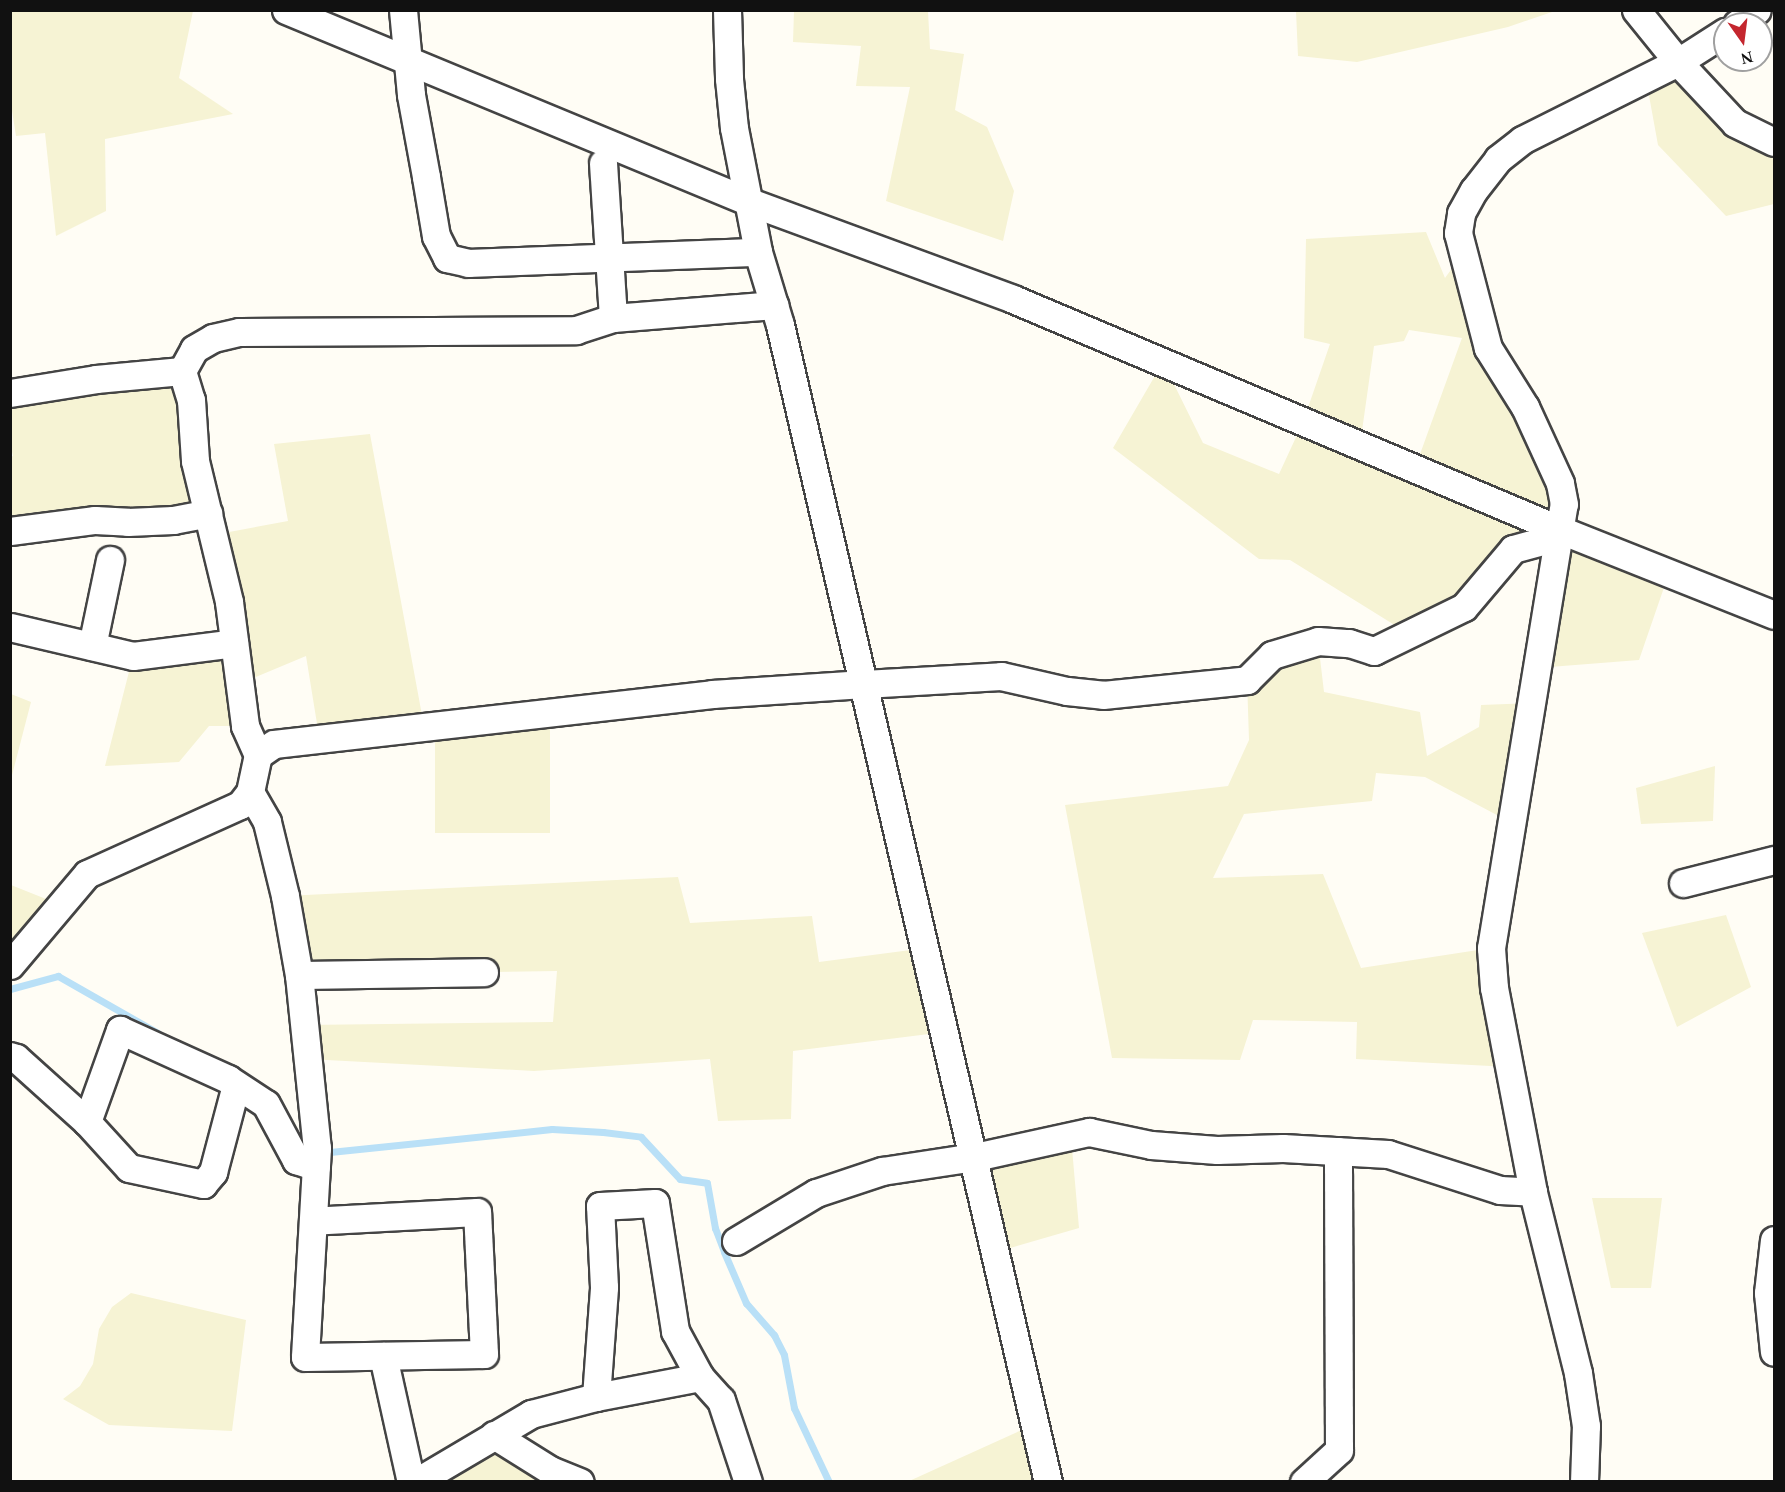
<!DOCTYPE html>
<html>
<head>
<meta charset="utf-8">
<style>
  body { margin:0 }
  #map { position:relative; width:1785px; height:1492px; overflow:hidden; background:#fffdf5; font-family:Georgia,serif }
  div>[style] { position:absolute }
  .farmland>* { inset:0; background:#f6f3d4; transform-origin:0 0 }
  .stream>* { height:7px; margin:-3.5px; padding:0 3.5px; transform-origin:3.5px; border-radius:3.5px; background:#b9e0f7 }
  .roads { filter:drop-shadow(2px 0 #444) drop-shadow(-2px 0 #444) drop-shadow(0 2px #444) drop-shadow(0 -2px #444) }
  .street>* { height:27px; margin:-13.5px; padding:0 13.5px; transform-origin:13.5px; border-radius:13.5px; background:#fff }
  span { translate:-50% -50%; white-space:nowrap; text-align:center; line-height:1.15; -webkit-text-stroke:6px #fff; paint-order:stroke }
  .frame { position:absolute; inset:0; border:12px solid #111; pointer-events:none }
  .north { position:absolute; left:1713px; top:12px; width:60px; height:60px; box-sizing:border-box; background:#fff; border:2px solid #a0a0a0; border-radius:50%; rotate:166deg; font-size:16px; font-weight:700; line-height:24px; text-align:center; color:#111 }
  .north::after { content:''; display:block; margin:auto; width:21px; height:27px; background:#c4262e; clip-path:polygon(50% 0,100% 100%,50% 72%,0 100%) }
</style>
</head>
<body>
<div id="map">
  <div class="farmland">
    <div style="clip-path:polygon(10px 11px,193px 11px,179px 78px,233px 114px,105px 139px,106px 211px,56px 236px,45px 133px,16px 136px,10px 98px)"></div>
    <div style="clip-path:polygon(794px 11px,928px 11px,930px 49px,964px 54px,955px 110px,987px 127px,1014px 191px,1003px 241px,886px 201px,910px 87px,856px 86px,861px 46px,793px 42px)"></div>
    <div style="clip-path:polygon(1296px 11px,1296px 10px,1555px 11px,1508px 27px,1357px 62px,1298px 56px)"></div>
    <div style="clip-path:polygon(1678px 62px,1774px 142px,1774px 204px,1726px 216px,1658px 145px,1646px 79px)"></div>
    <div style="clip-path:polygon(evenodd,1426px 232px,1445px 278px,1463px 253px,1525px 407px,1558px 529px,1669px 573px,1639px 660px,1537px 668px,1557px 537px,1513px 549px,1409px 634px,1290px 560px,1259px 559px,1113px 448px,1163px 362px,1203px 443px,1279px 474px,1303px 422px,1330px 344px,1304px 338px,1306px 239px,1426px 232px,1409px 330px,1462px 338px,1415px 468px,1360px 445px,1374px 346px,1404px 341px,1409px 330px)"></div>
    <div style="clip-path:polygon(182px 371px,208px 513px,11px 531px,10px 457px,13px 456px,10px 443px,11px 393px)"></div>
    <div style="clip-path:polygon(370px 434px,424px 726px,319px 736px,306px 656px,239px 684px,245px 726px,209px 726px,179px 762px,105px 766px,133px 656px,234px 643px,213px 535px,288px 521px,274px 444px)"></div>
    <div style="clip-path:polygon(1318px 641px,1324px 692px,1420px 712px,1427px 756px,1479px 727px,1481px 705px,1531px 703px,1512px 823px,1425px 777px,1376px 773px,1372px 801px,1244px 814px,1213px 878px,1323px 874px,1361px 968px,1491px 948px,1510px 1067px,1356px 1059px,1357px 1022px,1253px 1020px,1240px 1060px,1112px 1058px,1065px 805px,1228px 786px,1249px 740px,1247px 680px)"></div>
    <div style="clip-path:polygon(11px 694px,31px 702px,11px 779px)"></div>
    <div style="left:550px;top:712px;width:121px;height:115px;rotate:90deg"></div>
    <div style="clip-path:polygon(1715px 766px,1713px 821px,1641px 824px,1636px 788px)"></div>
    <div style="clip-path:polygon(678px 877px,690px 923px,812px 916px,819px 962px,926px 948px,945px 1032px,793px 1051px,791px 1119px,718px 1121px,710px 1059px,534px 1071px,308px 1059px,304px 1025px,553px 1022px,557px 971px,299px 975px,285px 896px)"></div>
    <div style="clip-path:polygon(11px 885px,61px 905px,11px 965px)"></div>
    <div style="clip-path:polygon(1726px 915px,1751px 987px,1677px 1027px,1642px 933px)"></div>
    <div style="clip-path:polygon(1071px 1137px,1079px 1228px,996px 1252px,975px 1157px)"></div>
    <div style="clip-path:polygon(1592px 1198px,1662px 1198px,1651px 1288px,1611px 1288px)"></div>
    <div style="clip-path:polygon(131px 1293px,246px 1320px,232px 1431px,109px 1425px,63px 1399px,80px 1386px,93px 1364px,99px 1329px,112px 1307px)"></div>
    <div style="clip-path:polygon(1035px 1424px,1048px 1482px,907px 1482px)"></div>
    <div style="clip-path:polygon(494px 1435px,547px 1481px,416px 1482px)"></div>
  </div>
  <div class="stream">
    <div style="left:10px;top:989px;width:50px;rotate:-15.2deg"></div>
    <div style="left:58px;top:976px;width:115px;rotate:29.7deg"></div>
    <div style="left:322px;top:1150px;width:8px;rotate:14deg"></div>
    <div style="left:330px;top:1152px;width:223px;rotate:-5.9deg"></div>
    <div style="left:552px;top:1129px;width:51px;rotate:3.4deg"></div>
    <div style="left:603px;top:1132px;width:38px;rotate:7deg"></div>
    <div style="left:641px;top:1137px;width:57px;rotate:47.1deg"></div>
    <div style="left:680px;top:1179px;width:27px;rotate:8deg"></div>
    <div style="left:707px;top:1183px;width:46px;rotate:79.9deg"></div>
    <div style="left:715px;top:1228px;width:26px;rotate:69deg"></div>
    <div style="left:724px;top:1252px;width:56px;rotate:66.7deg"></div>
    <div style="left:746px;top:1303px;width:43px;rotate:48.8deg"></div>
    <div style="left:774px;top:1335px;width:22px;rotate:63deg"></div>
    <div style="left:784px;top:1355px;width:54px;rotate:79.3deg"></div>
    <div style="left:794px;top:1408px;width:82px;rotate:64.7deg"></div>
  </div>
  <div class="roads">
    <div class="street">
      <div style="left:286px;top:10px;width:502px;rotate:22.48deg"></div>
      <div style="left:750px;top:202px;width:280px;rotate:20.2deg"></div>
      <div style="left:1013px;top:299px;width:592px;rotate:22.88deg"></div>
      <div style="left:1558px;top:529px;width:232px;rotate:21.7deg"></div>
      <div style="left:403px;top:10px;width:85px;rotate:84.6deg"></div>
      <div style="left:411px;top:95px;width:83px;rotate:79.6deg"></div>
      <div style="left:426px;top:177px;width:60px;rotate:80.4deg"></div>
      <div style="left:436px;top:236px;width:25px;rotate:63deg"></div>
      <div style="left:447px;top:258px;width:22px;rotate:13deg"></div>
      <div style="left:468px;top:263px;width:290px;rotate:-2.2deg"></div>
      <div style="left:727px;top:10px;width:69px;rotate:88.3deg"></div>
      <div style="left:729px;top:79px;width:49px;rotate:84.2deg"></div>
      <div style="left:734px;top:128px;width:126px;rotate:79deg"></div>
      <div style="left:758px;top:252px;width:76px;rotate:73.2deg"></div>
      <div style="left:780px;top:325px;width:1188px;rotate:76.96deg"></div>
      <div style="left:1636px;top:10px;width:67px;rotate:51.1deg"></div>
      <div style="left:1678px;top:62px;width:83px;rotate:46.9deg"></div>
      <div style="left:1735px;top:123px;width:43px;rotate:26deg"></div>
      <div style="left:1737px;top:24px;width:24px;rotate:-35deg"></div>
      <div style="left:603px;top:163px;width:155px;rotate:86.3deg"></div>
      <div style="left:182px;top:371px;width:30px;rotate:73deg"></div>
      <div style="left:191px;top:400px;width:61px;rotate:86.2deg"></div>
      <div style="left:195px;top:461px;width:145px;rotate:76.4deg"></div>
      <div style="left:229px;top:602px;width:125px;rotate:82.6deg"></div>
      <div style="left:245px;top:726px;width:32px;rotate:66deg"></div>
      <div style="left:10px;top:393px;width:87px;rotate:-9.2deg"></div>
      <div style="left:96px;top:379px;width:86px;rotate:-5.3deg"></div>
      <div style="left:182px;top:371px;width:25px;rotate:-61deg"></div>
      <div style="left:194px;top:349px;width:22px;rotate:-30deg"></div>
      <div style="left:213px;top:338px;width:27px;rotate:-13deg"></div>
      <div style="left:239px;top:332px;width:337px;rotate:-0.3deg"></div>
      <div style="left:576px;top:330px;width:39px;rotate:-18deg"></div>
      <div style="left:613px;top:318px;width:162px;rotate:-4.6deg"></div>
      <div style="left:10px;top:531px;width:86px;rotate:-7.4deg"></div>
      <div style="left:95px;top:520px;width:33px;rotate:3deg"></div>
      <div style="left:128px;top:522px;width:45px;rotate:-2.5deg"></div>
      <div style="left:173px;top:520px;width:36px;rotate:-11deg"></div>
      <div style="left:10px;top:627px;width:126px;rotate:13.3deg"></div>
      <div style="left:133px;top:656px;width:102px;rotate:-7.3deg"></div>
      <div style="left:92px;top:646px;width:88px;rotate:-78.2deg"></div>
      <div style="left:250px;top:792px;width:34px;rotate:60deg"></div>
      <div style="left:267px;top:822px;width:76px;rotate:76.3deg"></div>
      <div style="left:285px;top:896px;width:80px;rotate:80deg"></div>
      <div style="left:299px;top:975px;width:174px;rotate:84.1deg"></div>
      <div style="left:317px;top:1148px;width:209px;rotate:93.3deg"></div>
      <div style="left:305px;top:1357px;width:179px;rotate:-1deg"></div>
      <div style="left:484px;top:1354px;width:142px;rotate:-92.8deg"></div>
      <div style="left:477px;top:1212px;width:164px;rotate:176.9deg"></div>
      <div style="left:1683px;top:883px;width:94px;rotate:-14.2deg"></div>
      <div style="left:10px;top:965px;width:119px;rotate:-49.8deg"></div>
      <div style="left:87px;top:874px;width:168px;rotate:-24.3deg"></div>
      <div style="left:240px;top:805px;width:16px;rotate:-52deg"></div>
      <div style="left:250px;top:792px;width:38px;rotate:-78deg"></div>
      <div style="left:258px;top:755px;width:19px;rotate:-35deg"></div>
      <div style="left:274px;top:744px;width:441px;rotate:-6.5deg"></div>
      <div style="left:712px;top:694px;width:152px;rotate:-3.8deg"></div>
      <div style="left:864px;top:684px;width:137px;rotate:-3.3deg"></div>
      <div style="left:1001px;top:676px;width:68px;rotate:12.8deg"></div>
      <div style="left:1067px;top:691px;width:36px;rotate:6deg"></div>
      <div style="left:1103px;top:695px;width:145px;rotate:-5.9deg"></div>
      <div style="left:1247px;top:680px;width:35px;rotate:-45deg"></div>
      <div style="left:1272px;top:655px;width:48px;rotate:-16.9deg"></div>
      <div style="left:1318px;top:641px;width:31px;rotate:4deg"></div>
      <div style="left:1349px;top:643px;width:26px;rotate:18deg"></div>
      <div style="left:1374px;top:651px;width:100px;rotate:-26.1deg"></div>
      <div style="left:1464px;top:607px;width:76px;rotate:-49.8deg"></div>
      <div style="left:1513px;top:549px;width:46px;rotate:-15.3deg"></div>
      <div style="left:299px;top:975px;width:185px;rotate:-0.9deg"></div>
      <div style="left:10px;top:1056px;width:6px;rotate:18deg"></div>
      <div style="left:16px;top:1058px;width:96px;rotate:42deg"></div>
      <div style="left:87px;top:1122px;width:62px;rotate:47.6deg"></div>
      <div style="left:129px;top:1168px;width:76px;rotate:12.2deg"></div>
      <div style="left:203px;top:1184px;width:16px;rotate:-50deg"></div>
      <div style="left:213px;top:1172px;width:90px;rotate:-75.2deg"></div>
      <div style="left:87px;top:1122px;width:98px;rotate:-70.3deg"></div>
      <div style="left:120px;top:1030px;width:119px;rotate:24.4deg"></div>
      <div style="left:228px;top:1079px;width:45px;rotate:33.3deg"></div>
      <div style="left:266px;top:1104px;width:64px;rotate:61.8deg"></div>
      <div style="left:296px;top:1160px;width:21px;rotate:19deg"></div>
      <div style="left:1774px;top:1240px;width:53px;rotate:96.5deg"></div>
      <div style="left:1768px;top:1293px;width:59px;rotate:84.2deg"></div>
      <div style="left:736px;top:1241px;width:93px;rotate:-31deg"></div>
      <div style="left:816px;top:1193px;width:70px;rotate:-18.4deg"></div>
      <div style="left:882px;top:1171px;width:94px;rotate:-8.6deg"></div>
      <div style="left:975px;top:1157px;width:117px;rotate:-12.4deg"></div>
      <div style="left:1089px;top:1132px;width:63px;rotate:11.8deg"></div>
      <div style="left:1151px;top:1145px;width:66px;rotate:4.3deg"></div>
      <div style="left:1217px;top:1150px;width:66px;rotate:-1.7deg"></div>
      <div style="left:1283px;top:1148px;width:105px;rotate:3.3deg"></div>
      <div style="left:1388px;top:1154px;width:118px;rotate:17.8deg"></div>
      <div style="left:1500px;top:1190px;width:33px;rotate:3deg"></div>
      <div style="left:383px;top:1356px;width:129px;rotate:77.5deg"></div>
      <div style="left:596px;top:1397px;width:110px;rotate:-85.8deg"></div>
      <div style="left:604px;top:1287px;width:81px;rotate:-92.8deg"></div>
      <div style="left:600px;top:1206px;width:55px;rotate:-3.1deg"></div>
      <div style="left:655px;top:1203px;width:130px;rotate:81.1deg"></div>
      <div style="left:675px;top:1331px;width:52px;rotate:61.5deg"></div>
      <div style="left:700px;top:1377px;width:31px;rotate:48deg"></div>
      <div style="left:721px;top:1400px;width:86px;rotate:71.8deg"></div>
      <div style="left:494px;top:1435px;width:66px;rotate:32deg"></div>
      <div style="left:550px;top:1470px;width:32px;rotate:22deg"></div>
      <div style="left:416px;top:1482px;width:134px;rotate:-30.6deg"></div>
      <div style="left:531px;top:1414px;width:67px;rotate:-14.7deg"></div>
      <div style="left:596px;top:1397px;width:106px;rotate:-10.9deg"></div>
      <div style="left:1304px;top:1482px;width:47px;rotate:-42.4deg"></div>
      <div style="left:1339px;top:1450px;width:299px;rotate:-90.2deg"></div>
      <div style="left:1584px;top:1482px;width:56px;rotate:-88deg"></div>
      <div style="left:1586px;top:1426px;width:54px;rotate:-98.6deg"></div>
      <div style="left:1578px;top:1373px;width:187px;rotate:-104deg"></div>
      <div style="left:1533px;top:1192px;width:208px;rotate:-100.8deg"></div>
      <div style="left:1494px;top:988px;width:40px;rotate:-94.3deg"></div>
      <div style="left:1491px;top:948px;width:450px;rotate:-80.7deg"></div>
      <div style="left:1564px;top:504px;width:21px;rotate:-101deg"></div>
      <div style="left:1560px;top:483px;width:84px;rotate:-114.7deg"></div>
      <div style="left:1525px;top:407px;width:70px;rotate:-122.1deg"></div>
      <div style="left:1488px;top:348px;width:119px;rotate:-104.6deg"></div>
      <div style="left:1458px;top:233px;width:20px;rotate:-81deg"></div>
      <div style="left:1461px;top:213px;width:26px;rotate:-61deg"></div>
      <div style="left:1474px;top:190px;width:39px;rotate:-52deg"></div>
      <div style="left:1498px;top:159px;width:31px;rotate:-38deg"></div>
      <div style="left:1522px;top:140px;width:174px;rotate:-26.6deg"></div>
      <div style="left:1678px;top:62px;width:56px;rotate:-32.6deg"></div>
    </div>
  </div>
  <div class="frame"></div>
  <div class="north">N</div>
</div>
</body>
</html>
